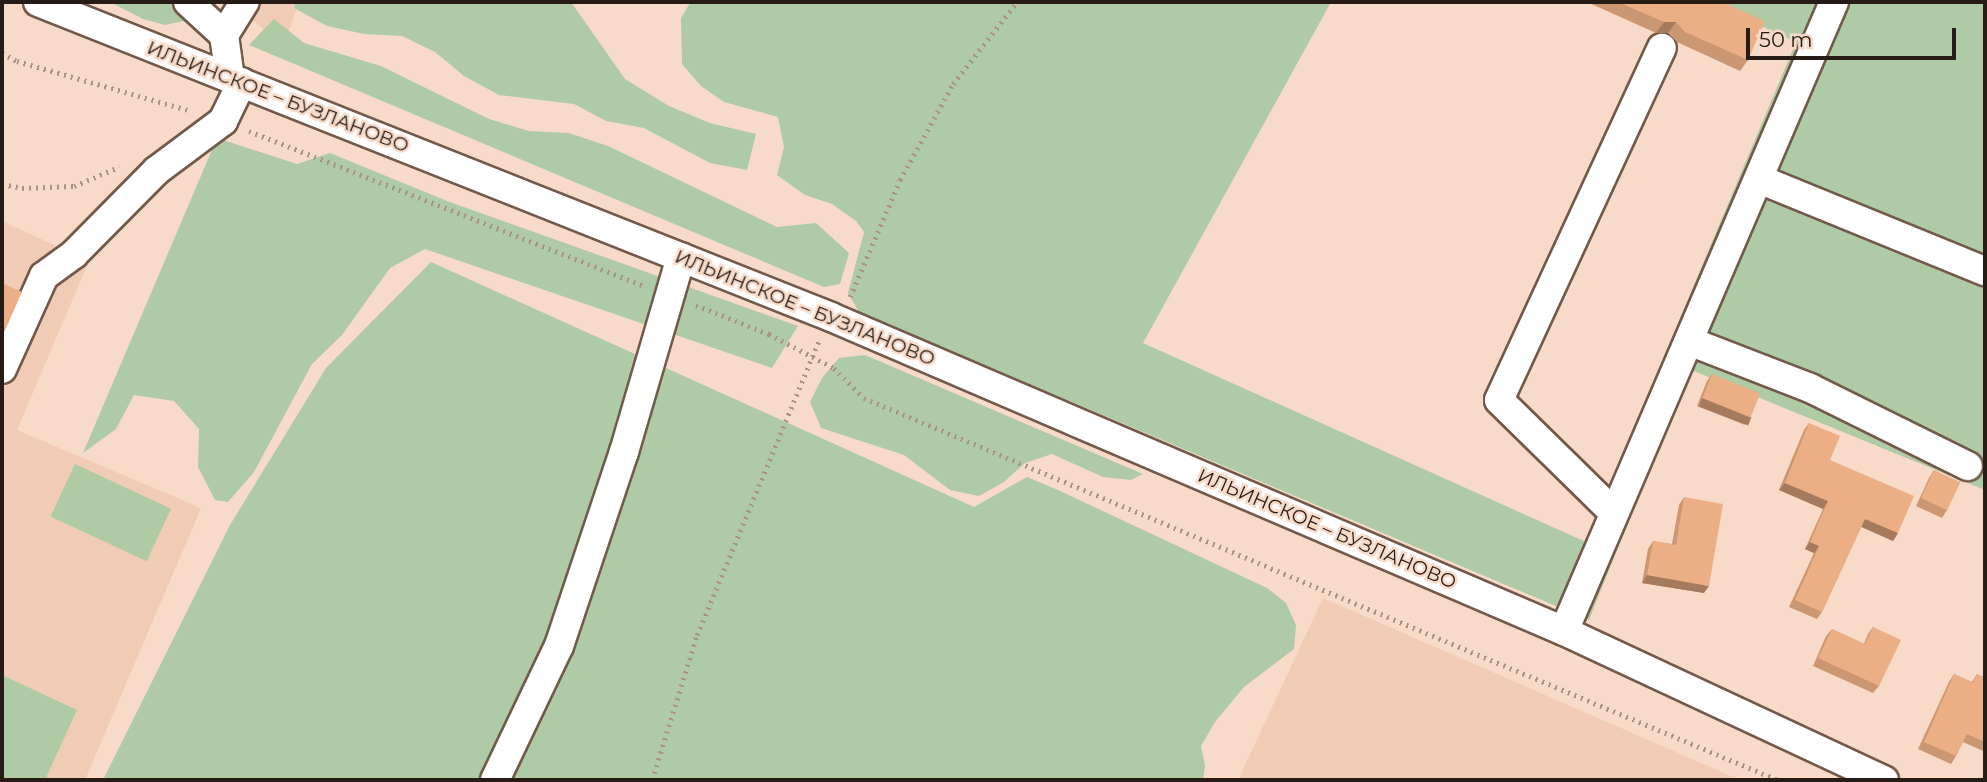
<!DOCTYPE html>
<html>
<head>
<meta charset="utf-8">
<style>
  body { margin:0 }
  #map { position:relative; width:1987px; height:782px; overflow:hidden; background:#f8dac8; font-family:Montserrat,sans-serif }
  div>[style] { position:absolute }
  .built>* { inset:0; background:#f0ccb6 }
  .green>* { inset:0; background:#aecba6; transform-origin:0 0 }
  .path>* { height:4.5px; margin-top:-2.25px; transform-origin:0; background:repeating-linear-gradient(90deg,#aa9385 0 2px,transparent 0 7px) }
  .roads { filter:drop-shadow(2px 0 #73594a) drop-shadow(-2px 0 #73594a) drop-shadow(0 2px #73594a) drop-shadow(0 -2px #73594a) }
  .minor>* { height:28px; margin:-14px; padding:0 14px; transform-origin:14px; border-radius:14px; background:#fff }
  .wall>* { inset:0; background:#cb9672 }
  .shaded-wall>* { inset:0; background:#a57a5d; transform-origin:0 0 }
  .building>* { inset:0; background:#ecae85; transform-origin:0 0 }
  span { translate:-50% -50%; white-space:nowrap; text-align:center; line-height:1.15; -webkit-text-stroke:5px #f8dac8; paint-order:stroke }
  .street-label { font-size:19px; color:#261c15 }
  .frame { position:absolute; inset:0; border:4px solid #261c15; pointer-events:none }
  .scale { position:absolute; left:1746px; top:28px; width:210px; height:32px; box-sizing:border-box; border:4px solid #261c15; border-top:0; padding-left:9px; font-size:21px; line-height:24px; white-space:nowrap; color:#261c15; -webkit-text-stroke:5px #f8dac8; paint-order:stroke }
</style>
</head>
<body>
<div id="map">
  <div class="built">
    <div style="clip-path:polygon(234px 2px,299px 2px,283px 47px,242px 10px)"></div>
    <div style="clip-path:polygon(2px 221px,89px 261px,17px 430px,201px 508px,85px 780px,2px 780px)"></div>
    <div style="clip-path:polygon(1323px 598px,1740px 780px,1238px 780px)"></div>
  </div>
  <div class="green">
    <div style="clip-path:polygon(110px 2px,193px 2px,188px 20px,165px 25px,143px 19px)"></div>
    <div style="clip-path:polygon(296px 2px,571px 2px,625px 79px,669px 106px,710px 123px,756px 134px,747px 170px,710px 163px,644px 128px,606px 121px,574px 104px,499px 95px,464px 76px,435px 52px,402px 36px,364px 34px,327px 26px,294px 8px)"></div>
    <div style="clip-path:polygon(708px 2px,1331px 2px,1143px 343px,1586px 542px,1796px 42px,1706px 2px,1985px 2px,1985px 490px,1689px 369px,1589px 620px,859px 312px,848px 293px,864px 232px,856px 221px,832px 204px,805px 195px,777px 175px,784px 147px,778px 117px,724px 102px,701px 86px,682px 64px,681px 18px,690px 3px)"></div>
    <div style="clip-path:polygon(274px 19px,304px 43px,381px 66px,489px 119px,529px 131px,569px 133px,608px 146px,777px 227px,816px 223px,849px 253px,840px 284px,824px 287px,249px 45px)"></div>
    <div style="clip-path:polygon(217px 138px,297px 164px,330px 153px,447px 201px,798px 326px,772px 368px,425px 249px,390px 268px,342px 335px,312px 364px,254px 472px,228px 502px,215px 500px,198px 467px,199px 429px,174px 401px,134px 395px,116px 429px,83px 453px)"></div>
    <div style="clip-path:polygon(431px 262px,974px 507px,1027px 477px,1058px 490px,1267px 588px,1286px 603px,1296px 625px,1294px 649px,1244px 687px,1215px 722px,1201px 746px,1205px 766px,1203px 780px,103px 780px,230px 525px,326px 368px)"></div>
    <div style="clip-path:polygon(865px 355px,1143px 474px,1131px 480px,1103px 477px,1052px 454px,1025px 463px,1004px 482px,979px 496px,950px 490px,904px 455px,821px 428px,810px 402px,822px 378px,839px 358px)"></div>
    <div style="left:75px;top:464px;width:106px;height:58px;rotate:25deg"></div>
    <div style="clip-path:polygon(2px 675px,77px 710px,45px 780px,2px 780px)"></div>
  </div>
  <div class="path">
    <div style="left:2px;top:53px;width:17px;rotate:28deg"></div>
    <div style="left:17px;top:61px;width:181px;rotate:16deg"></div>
    <div style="left:249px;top:131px;width:425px;rotate:21.4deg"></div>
    <div style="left:2px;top:184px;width:20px;rotate:11deg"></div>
    <div style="left:22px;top:188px;width:52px;rotate:-2.2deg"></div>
    <div style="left:74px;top:186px;width:49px;rotate:-22.9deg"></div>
    <div style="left:850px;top:297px;width:127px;rotate:-66.9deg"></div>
    <div style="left:900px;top:180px;width:110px;rotate:-61.1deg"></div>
    <div style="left:953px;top:84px;width:104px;rotate:-52deg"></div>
    <div style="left:696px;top:305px;width:79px;rotate:21.7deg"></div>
    <div style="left:769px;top:334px;width:73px;rotate:27.6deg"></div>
    <div style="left:834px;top:368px;width:42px;rotate:45deg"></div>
    <div style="left:864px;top:398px;width:991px;rotate:22.68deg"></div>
    <div style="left:652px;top:780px;width:152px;rotate:-72.8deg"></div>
    <div style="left:697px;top:635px;width:319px;rotate:-67.5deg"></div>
  </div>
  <div class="roads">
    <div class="minor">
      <div style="left:38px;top:2px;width:853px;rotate:21.66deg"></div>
      <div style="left:831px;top:317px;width:797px;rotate:23.19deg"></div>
      <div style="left:1564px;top:631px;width:353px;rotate:25deg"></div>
      <div style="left:188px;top:2px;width:49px;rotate:42.5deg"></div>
      <div style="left:224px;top:35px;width:43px;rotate:82.1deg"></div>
      <div style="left:224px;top:35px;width:39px;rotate:-58deg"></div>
      <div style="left:1759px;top:179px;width:244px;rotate:22.2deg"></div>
      <div style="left:1689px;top:341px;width:130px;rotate:21.2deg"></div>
      <div style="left:1810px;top:388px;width:176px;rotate:26.3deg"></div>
      <div style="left:2px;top:369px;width:102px;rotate:-65.7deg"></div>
      <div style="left:44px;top:276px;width:37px;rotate:-36deg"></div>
      <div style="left:74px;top:254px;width:117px;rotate:-45.3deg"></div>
      <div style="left:156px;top:171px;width:84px;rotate:-36.7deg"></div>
      <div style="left:223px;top:121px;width:43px;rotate:-64deg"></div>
      <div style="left:1614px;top:513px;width:161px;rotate:-135.5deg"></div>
      <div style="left:1499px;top:400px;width:388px;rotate:-65.2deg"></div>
      <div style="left:1564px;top:631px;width:685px;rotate:-66.77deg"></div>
      <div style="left:495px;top:780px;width:148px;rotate:-64.5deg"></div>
      <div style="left:559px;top:646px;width:205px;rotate:-71.5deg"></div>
      <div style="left:624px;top:452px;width:203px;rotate:-73.7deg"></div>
    </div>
  </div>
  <div class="wall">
    <div style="clip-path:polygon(1587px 2px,1722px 2px,1748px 60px,1740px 71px,1677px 42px,1668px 33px,1656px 33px)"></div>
    <div style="clip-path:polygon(1712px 374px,1745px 425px,1697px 406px,1707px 381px)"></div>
    <div style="clip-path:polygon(1809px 423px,1830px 460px,1898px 533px,1893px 541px,1861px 527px,1822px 612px,1817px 619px,1789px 607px,1814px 553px,1805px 549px,1823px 509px,1779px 490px,1804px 430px)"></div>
    <div style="clip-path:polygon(1934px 470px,1947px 510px,1942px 518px,1916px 506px,1929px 478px)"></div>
    <div style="clip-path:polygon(1684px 497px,1704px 593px,1642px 583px,1648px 549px,1653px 541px,1672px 544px,1679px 505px)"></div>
    <div style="clip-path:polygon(1873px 627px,1879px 686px,1873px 693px,1813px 666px,1826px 636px,1832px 629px,1864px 644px,1868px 634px)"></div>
    <div style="clip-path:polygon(1954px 674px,1972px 682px,1977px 674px,1985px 678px,1985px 748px,1983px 751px,1963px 742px,1956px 756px,1951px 764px,1918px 749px,1949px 682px)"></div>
  </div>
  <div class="shaded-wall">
    <div style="clip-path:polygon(1664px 22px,1676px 22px,1668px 33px,1656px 33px)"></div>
    <div style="left:1702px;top:398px;width:53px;height:9px;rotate:21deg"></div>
    <div style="clip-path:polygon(1785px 483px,1828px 501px,1823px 509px,1779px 490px)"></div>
    <div style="clip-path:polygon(1865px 519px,1898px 533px,1893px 541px,1860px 526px)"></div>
    <div style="clip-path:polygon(1810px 542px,1819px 546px,1814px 553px,1805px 549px)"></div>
    <div style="clip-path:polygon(1647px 575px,1709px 586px,1704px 593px,1642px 583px)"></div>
  </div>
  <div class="building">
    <div style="clip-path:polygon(1618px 2px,1722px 2px,1765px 21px,1748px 60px,1685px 32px,1676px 22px,1664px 22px)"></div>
    <div style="clip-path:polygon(2px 283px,22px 292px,2px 337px)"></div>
    <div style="left:1712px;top:374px;width:52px;height:26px;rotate:22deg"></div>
    <div style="clip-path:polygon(1809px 423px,1840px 436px,1830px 460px,1914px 496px,1898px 533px,1865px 519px,1822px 612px,1795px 600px,1819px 546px,1810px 542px,1828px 501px,1785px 483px)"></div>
    <div style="left:1934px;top:470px;width:29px;height:31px;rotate:25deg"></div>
    <div style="clip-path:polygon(1684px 497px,1723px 504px,1709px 586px,1647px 575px,1653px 541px,1676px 545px)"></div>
    <div style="clip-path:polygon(1873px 627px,1901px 640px,1879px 686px,1818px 658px,1832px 629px,1865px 644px)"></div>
    <div style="clip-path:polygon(1954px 674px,1973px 683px,1977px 674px,1985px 678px,1985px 742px,1967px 734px,1956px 756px,1924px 742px)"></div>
  </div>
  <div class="street-label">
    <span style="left:278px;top:97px;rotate:21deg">ИЛЬИНСКОЕ – БУЗЛАНОВО</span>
    <span style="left:805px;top:308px;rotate:22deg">ИЛЬИНСКОЕ – БУЗЛАНОВО</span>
    <span style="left:1327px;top:529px;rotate:23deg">ИЛЬИНСКОЕ – БУЗЛАНОВО</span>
  </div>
  <div class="frame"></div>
  <div class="scale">50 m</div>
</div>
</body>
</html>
